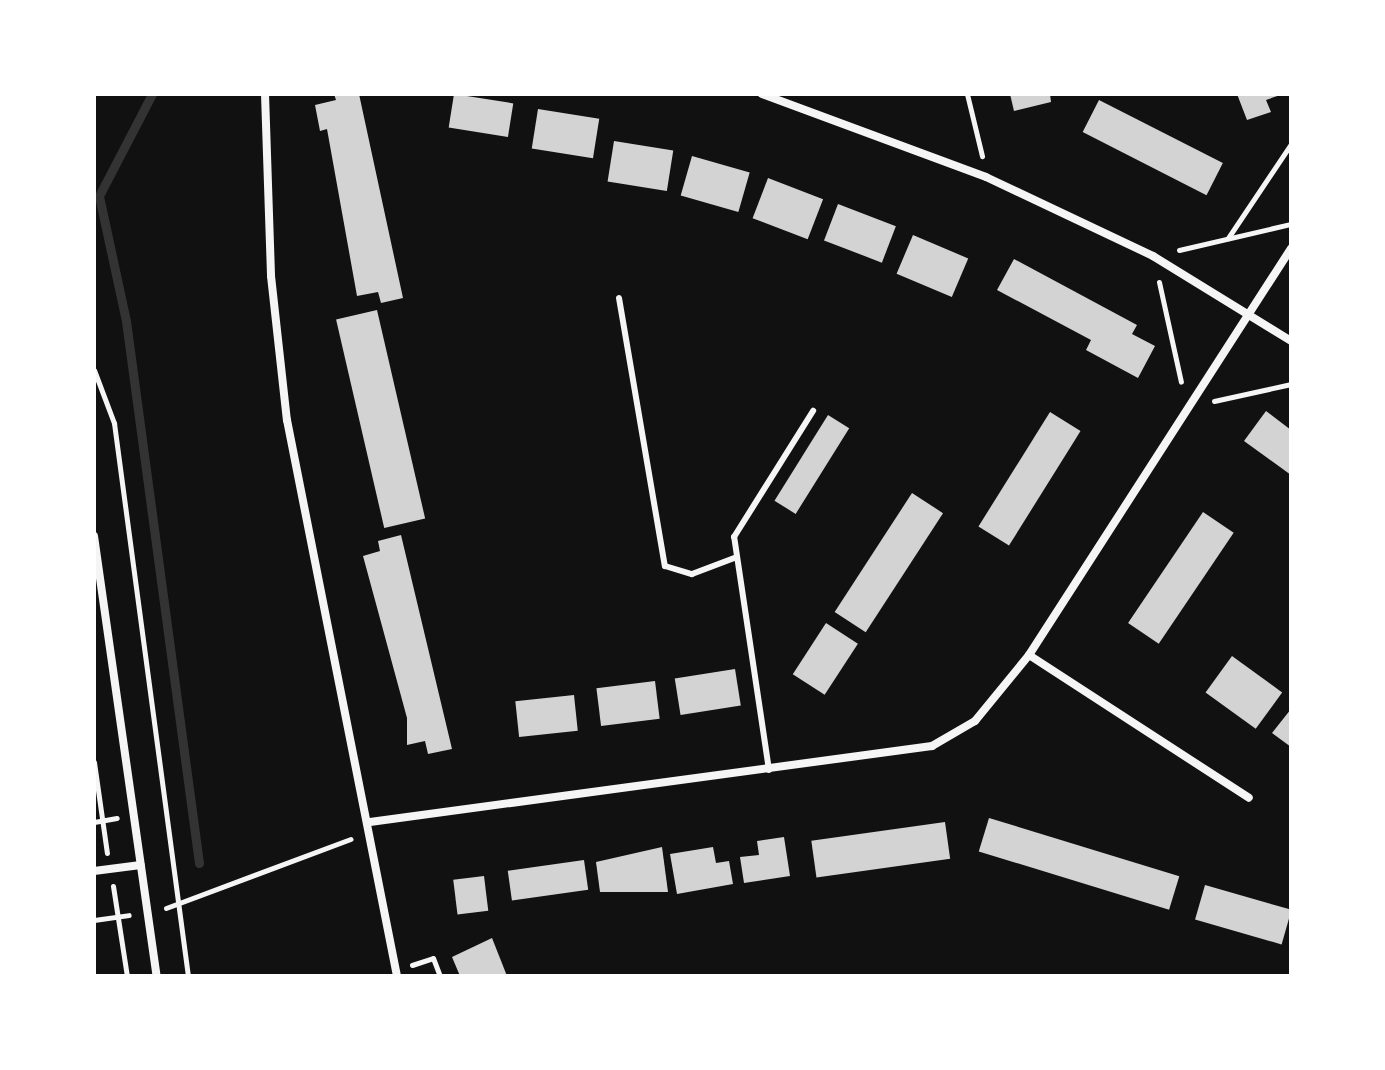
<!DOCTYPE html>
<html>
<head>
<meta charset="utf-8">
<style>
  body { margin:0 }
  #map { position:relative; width:1385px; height:1070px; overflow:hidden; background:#111; font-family:Ubuntu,sans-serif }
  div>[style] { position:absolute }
  .stream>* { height:9px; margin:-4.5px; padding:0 4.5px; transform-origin:4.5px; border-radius:4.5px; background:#333 }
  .building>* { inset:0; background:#d3d3d3; transform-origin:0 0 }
  .path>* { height:5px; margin:-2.5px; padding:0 2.5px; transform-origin:2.5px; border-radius:2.5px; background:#f5f5f5 }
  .service>* { height:6px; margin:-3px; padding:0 3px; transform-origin:3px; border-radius:3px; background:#f5f5f5 }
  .minor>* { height:8px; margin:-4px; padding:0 4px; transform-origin:4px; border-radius:4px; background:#f5f5f5 }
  span { translate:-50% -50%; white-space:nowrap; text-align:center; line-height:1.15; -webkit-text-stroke:8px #fff; paint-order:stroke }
  .frame { position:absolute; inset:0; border:96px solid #fff; pointer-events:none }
</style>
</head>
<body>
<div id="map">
  <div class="stream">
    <div style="left:152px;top:94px;width:115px;rotate:117.5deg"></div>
    <div style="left:99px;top:196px;width:128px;rotate:77.8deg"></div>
    <div style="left:126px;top:321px;width:547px;rotate:82.33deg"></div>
  </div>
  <div class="building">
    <div style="clip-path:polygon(334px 94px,359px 94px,403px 298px,381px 303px,378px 292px,357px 296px,327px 129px,320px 131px,315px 105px,336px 100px)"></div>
    <div style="left:454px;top:94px;width:60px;height:34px;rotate:9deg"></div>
    <div style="clip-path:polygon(1010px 94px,1050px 94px,1051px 102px,1014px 111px)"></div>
    <div style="clip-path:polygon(1237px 94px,1283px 94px,1266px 100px,1271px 112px,1247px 120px)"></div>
    <div style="left:1099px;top:100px;width:139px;height:36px;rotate:27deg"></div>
    <div style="left:538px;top:109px;width:62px;height:40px;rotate:9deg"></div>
    <div style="left:614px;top:141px;width:60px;height:41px;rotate:9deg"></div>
    <div style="left:692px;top:156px;width:60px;height:41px;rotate:16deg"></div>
    <div style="left:768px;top:178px;width:59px;height:43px;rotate:21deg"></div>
    <div style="left:838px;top:204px;width:62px;height:39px;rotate:21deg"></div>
    <div style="left:913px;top:235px;width:60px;height:42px;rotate:23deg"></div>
    <div style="clip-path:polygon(1014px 259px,1137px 325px,1132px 334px,1155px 346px,1138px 378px,1086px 350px,1091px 340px,997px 290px)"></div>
    <div style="left:377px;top:310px;width:214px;height:42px;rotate:77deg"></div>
    <div style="clip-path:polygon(1266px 411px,1291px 430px,1291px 475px,1244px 441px)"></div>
    <div style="left:1050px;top:412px;width:36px;height:135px;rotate:32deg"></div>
    <div style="left:828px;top:415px;width:25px;height:101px;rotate:32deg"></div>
    <div style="left:912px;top:493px;width:37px;height:142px;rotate:33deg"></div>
    <div style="left:1203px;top:512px;width:37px;height:134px;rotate:34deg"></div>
    <div style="clip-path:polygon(401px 535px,452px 749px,428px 754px,425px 741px,407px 745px,407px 718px,363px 556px,380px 551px,378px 541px)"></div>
    <div style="left:826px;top:623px;width:38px;height:61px;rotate:33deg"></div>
    <div style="left:1232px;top:656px;width:62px;height:45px;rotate:36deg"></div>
    <div style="left:735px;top:669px;width:37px;height:61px;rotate:81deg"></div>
    <div style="left:655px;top:681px;width:38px;height:59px;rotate:83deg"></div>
    <div style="left:574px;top:695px;width:36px;height:59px;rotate:84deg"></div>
    <div style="clip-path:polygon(1291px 709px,1291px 747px,1272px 733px)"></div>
    <div style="left:989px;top:818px;width:199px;height:35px;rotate:17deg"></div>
    <div style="left:945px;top:822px;width:37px;height:135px;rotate:82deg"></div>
    <div style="clip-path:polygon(784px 837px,790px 876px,744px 883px,740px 857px,759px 855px,757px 841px)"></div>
    <div style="clip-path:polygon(662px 847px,668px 892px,600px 892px,596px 862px)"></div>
    <div style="clip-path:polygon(713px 847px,716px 863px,729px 861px,733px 884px,677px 894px,670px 854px)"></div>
    <div style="left:584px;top:860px;width:30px;height:77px;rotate:82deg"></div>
    <div style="left:484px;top:876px;width:35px;height:31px;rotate:83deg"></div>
    <div style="left:1205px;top:885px;width:90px;height:36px;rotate:16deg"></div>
    <div style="clip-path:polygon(492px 938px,507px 976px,460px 976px,452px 957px)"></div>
  </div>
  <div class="path">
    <div style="left:967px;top:94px;width:64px;rotate:76.4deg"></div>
    <div style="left:1228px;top:238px;width:113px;rotate:-56.2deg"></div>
    <div style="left:1179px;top:250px;width:115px;rotate:-13.1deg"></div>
    <div style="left:1159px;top:282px;width:102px;rotate:77.6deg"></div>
    <div style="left:94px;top:370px;width:57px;rotate:69.3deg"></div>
    <div style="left:114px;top:423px;width:558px;rotate:82.38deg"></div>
    <div style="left:1214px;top:401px;width:79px;rotate:-12.4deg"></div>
    <div style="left:94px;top:762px;width:92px;rotate:81.9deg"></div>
    <div style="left:94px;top:822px;width:23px;rotate:-10deg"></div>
    <div style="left:113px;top:886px;width:91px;rotate:81.2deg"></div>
    <div style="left:166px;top:908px;width:197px;rotate:-20.5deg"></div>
    <div style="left:94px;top:920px;width:35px;rotate:-8deg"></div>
    <div style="left:412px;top:965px;width:22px;rotate:-18deg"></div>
    <div style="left:433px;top:958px;width:19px;rotate:69deg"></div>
  </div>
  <div class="service">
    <div style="left:619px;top:298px;width:272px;rotate:80.3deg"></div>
    <div style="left:665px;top:566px;width:28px;rotate:17deg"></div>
    <div style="left:692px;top:574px;width:48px;rotate:-20.7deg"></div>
    <div style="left:769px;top:770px;width:236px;rotate:-98.5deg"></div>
    <div style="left:734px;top:537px;width:149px;rotate:-57.9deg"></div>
  </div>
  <div class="minor">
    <div style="left:265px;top:94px;width:182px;rotate:88.1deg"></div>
    <div style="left:271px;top:276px;width:145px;rotate:83.7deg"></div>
    <div style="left:287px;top:420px;width:567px;rotate:78.81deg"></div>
    <div style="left:762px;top:94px;width:239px;rotate:20.3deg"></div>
    <div style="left:986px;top:177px;width:185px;rotate:25.3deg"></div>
    <div style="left:1153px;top:256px;width:162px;rotate:31.6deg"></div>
    <div style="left:94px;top:536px;width:444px;rotate:81.9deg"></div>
    <div style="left:1029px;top:655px;width:262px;rotate:33deg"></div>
    <div style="left:370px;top:822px;width:567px;rotate:-7.7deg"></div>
    <div style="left:932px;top:746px;width:50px;rotate:-30.2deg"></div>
    <div style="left:975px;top:721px;width:85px;rotate:-50.7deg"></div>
    <div style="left:1029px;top:655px;width:484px;rotate:-57.2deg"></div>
    <div style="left:94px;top:871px;width:47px;rotate:-7.3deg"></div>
  </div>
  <div class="frame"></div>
</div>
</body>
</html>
